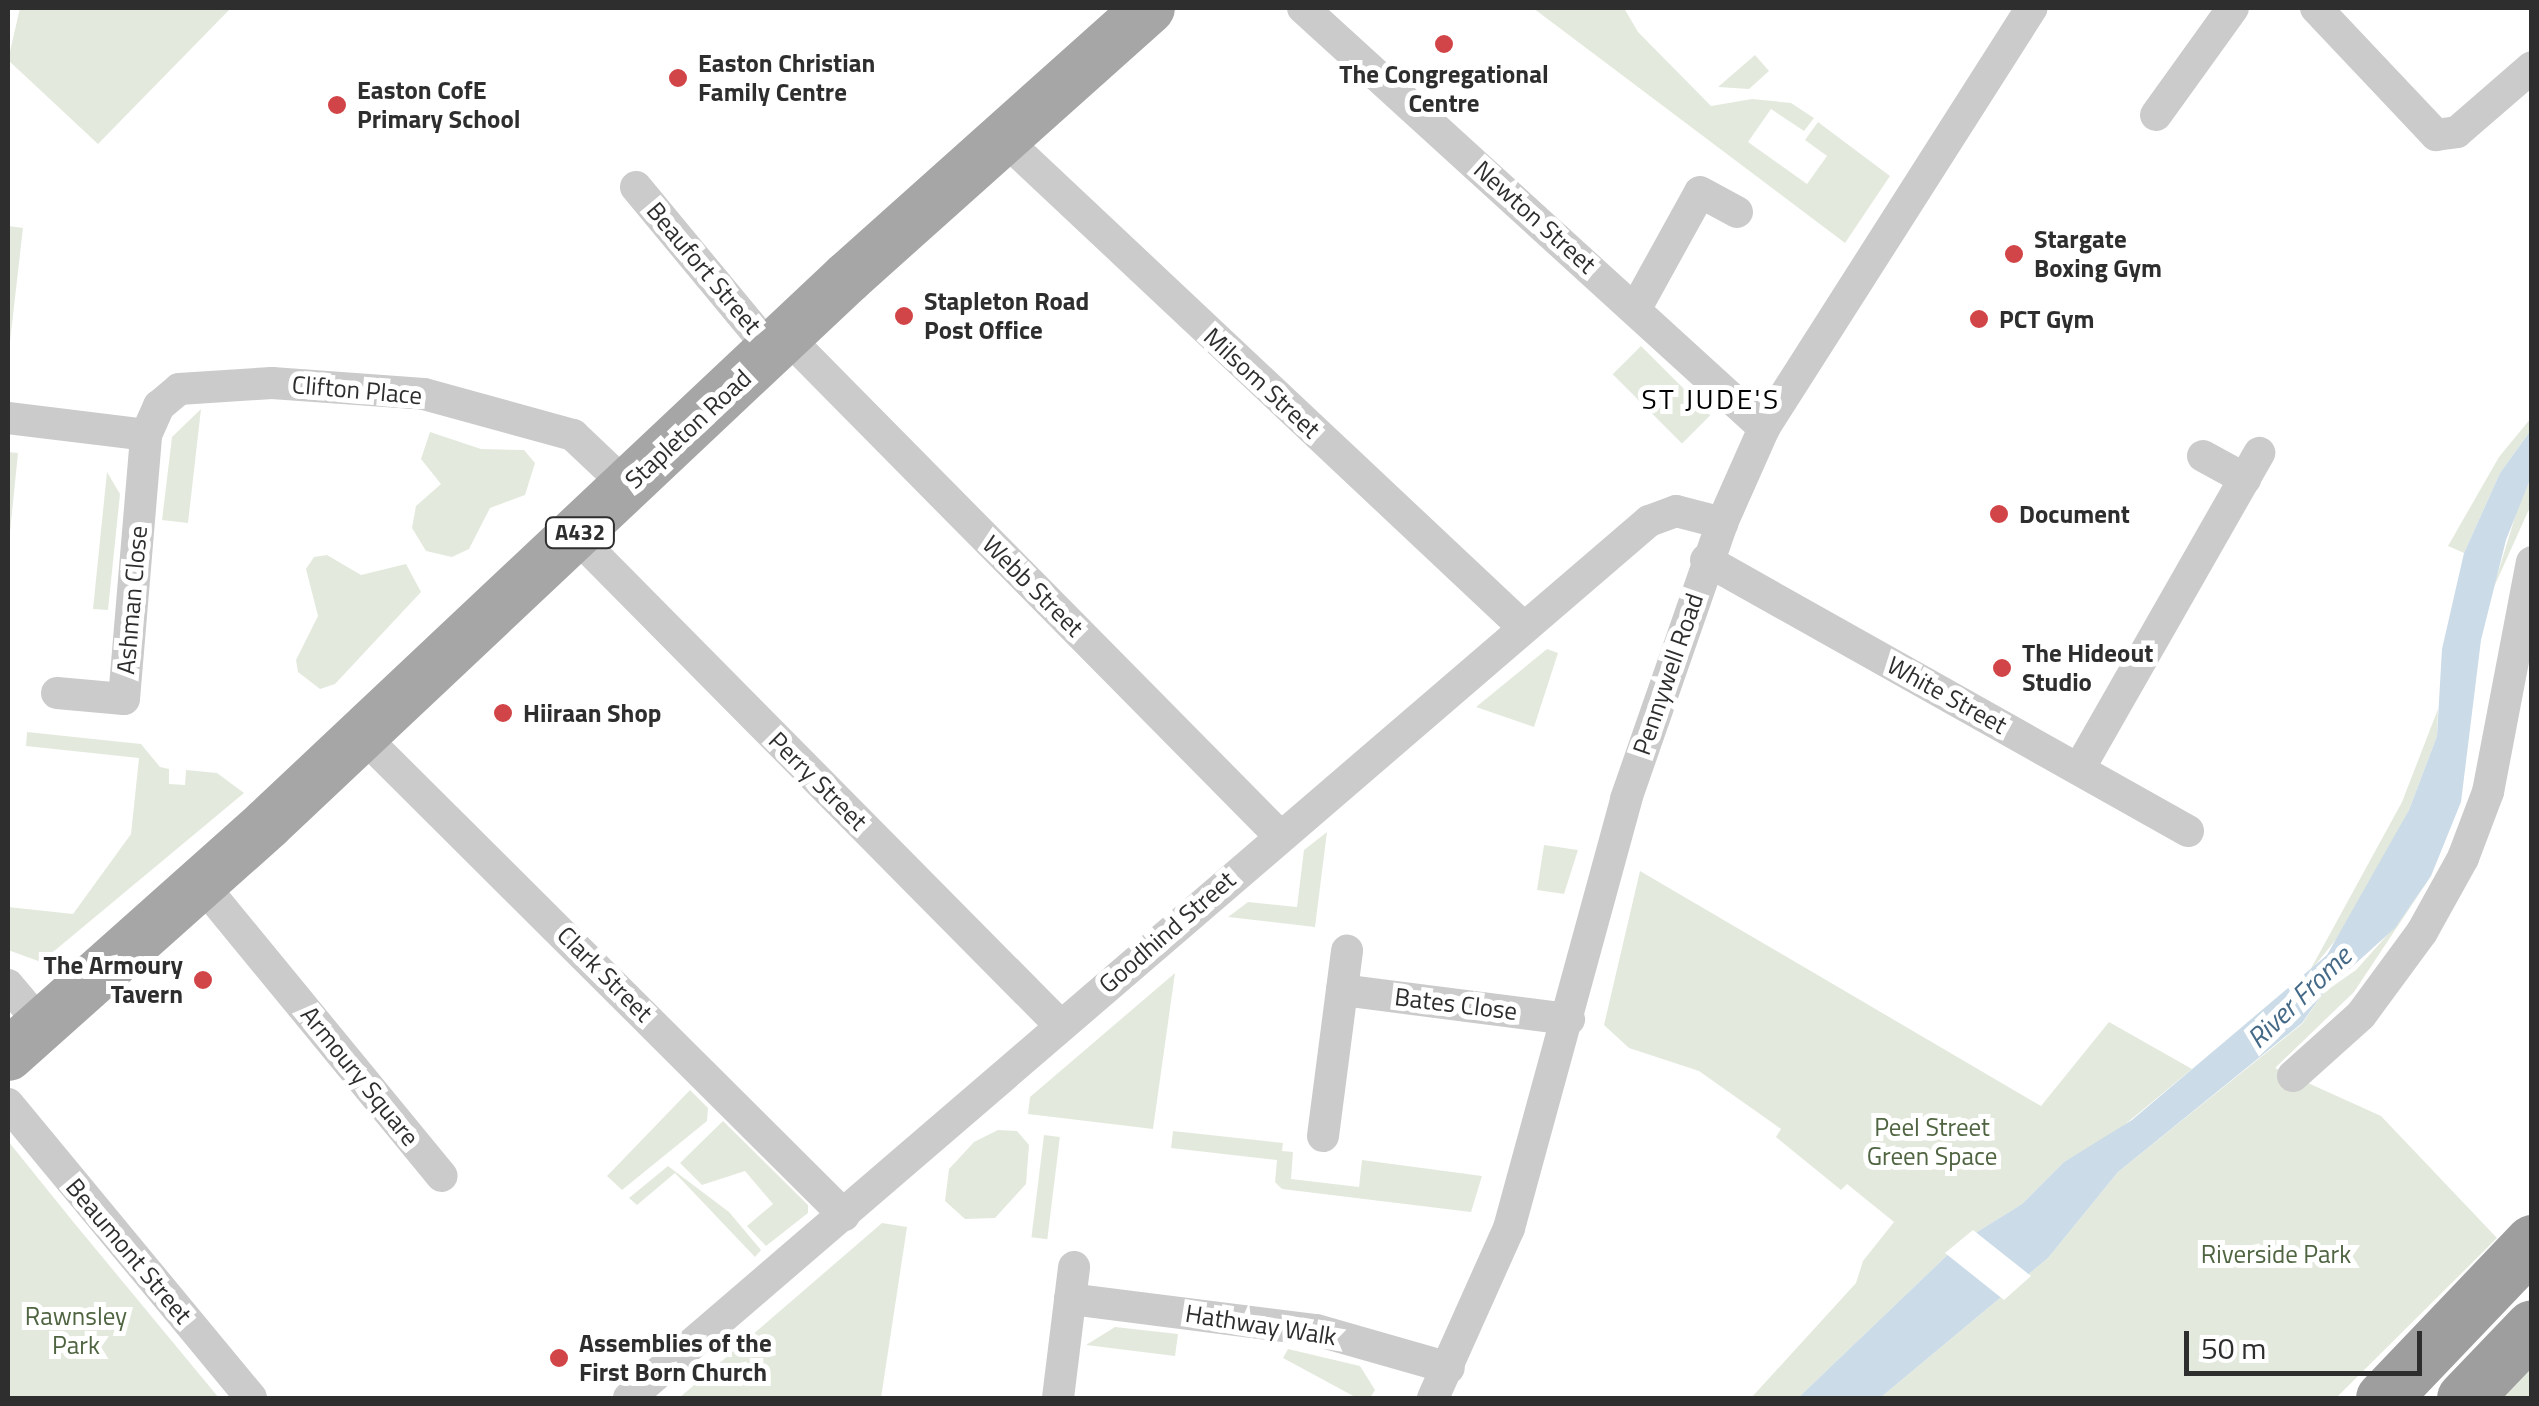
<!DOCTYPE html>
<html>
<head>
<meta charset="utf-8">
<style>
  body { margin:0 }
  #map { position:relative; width:2539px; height:1406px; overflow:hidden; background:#fff; font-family:"Titillium Web",sans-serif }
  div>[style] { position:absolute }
  .green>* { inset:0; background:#e3eadd; transform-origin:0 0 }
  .water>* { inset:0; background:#cbdbe7 }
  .pier>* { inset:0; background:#fff }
  .minor>* { height:32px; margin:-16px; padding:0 16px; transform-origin:16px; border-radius:16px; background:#cbcbcb }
  .primary>* { height:52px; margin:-26px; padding:0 26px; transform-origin:26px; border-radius:26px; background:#a6a6a6 }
  .trunk>* { height:55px; margin:-27.5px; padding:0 27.5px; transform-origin:27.5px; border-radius:27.5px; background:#9e9e9e }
  .dots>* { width:28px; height:28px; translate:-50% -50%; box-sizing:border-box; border:5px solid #fff; border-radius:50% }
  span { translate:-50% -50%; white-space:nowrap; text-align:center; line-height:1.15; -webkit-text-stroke:10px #fff; paint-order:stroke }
  .shield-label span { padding:2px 8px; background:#fff; border:2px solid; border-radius:8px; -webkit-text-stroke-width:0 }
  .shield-label { font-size:22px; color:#2e2e2e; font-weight:700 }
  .poi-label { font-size:25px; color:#2e2e2e; font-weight:700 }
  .left { translate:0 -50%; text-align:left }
  .right { translate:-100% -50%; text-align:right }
  .street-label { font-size:25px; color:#2e2e2e }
  .park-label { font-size:25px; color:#4f6440 }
  .neighbourhood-label { font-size:28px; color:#000; letter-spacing:2.5px }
  .water-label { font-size:28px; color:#456a87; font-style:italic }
  .frame { position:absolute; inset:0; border:10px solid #2e2e2e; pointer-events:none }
  .scale { position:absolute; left:2184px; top:1331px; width:238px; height:45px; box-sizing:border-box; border:5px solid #2e2e2e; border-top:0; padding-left:12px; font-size:30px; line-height:35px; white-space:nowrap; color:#2e2e2e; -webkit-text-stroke:8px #fff; paint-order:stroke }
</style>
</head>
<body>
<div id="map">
  <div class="green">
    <div style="clip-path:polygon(20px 8px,231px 8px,98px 144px,8px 60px)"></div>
    <div style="clip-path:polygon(1533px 8px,1624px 8px,1638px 32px,1711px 106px,1752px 99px,1791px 103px,1814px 118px,1804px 131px,1771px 109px,1748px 142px,1807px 184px,1827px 156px,1805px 140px,1818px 122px,1890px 176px,1845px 243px)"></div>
    <div style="clip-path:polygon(1755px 55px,1769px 71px,1749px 89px,1718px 87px)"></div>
    <div style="clip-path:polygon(8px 226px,23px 228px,8px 359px)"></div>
    <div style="left:1641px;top:346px;width:98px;height:40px;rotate:45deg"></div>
    <div style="clip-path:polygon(201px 409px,188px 523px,162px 520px,172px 437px)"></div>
    <div style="clip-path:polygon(2531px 418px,2531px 430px,2500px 473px,2464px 553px,2448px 546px,2499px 457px)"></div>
    <div style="clip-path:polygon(430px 432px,481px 449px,524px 450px,535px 463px,525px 495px,490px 508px,469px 549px,452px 557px,426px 551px,412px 528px,416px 506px,441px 484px,421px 459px)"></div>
    <div style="clip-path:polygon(8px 452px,18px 453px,8px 552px)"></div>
    <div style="clip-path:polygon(107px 472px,120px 494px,108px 610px,93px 609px)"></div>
    <div style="clip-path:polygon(2531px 477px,2531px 505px,2493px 589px,2519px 504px)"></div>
    <div style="clip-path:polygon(327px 555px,361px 575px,406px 564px,421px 592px,335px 684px,320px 689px,298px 672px,296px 660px,318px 616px,306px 569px,314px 557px)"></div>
    <div style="clip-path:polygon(1547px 649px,1558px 653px,1534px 727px,1476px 707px)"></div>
    <div style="clip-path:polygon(2438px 709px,2437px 736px,2409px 810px,2346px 927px,2308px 974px,2402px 802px)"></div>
    <div style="clip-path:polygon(27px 732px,141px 744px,160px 767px,169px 769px,169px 784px,185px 785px,186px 770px,217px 773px,244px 793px,41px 962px,8px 950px,8px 907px,73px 914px,131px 834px,139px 758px,26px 746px)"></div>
    <div style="clip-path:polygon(1327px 832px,1315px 927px,1228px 917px,1248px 902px,1297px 907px,1304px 850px)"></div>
    <div style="clip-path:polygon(1544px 845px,1578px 850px,1564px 894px,1537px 890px)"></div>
    <div style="clip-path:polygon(1640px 871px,2041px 1106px,2109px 1022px,2192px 1069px,2116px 1132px,2064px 1162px,2022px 1204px,1961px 1242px,1798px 1398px,1751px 1398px,1856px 1283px,1863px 1261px,1894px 1222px,1847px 1184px,1841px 1190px,1776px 1137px,1781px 1129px,1699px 1071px,1629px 1048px,1604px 1025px)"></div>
    <div style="clip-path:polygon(2431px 876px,2354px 992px,2275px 1068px,2381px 1116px,2497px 1238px,2336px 1398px,1880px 1398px,2048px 1258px,2118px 1172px,2302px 1024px,2323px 993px,2356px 970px,2398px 923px)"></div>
    <div style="clip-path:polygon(1175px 973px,1153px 1129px,1028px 1114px,1030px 1097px)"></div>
    <div style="clip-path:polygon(690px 1090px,708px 1108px,707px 1121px,622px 1190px,607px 1176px)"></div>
    <div style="clip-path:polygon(723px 1121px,808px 1205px,808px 1213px,766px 1246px,747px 1226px,773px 1204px,745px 1171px,702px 1185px,680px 1163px)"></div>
    <div style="clip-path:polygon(998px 1130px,1017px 1131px,1029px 1145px,1026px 1184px,995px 1218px,965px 1219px,945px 1201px,949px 1169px,974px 1142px)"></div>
    <div style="clip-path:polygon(1173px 1131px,1283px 1143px,1282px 1151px,1293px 1152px,1291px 1179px,1359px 1187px,1362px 1160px,1482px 1176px,1471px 1212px,1282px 1189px,1275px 1182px,1277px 1160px,1171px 1148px)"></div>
    <div style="left:1044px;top:1135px;width:16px;height:103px;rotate:7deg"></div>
    <div style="clip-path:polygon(8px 1141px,75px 1224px,219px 1398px,8px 1398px)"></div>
    <div style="clip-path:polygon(668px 1166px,729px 1212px,761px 1250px,755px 1257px,675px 1173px,637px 1205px,629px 1198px)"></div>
    <div style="clip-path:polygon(882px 1223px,907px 1227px,881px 1398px,679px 1398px)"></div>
    <div style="clip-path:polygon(1115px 1327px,1178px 1334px,1175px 1356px,1086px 1345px)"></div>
    <div style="clip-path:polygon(2531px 1347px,2531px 1398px,2482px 1398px)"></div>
    <div style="clip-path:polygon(1288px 1349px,1360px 1366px,1375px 1390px,1370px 1398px,1357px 1398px,1283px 1358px)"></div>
  </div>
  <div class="water">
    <div style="clip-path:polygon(2531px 430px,2531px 477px,2506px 540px,2481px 640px,2461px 802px,2431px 876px,2395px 928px,2323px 993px,2302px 1023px,2118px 1172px,2048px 1258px,1880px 1398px,1798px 1398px,1961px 1242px,2022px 1204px,2064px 1162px,2132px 1120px,2327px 955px,2409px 810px,2437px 736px,2442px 649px,2464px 553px,2500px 473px)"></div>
  </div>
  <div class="pier">
    <div style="clip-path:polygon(1973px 1230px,2031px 1276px,2004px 1300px,1945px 1253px)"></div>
  </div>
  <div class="minor">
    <div style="left:1303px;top:8px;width:624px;rotate:42.34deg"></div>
    <div style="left:2316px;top:8px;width:175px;rotate:46.6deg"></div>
    <div style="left:2436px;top:135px;width:21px;rotate:-8deg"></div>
    <div style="left:2457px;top:132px;width:99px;rotate:-40.9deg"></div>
    <div style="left:2156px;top:115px;width:132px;rotate:-54.3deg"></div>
    <div style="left:1002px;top:137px;width:714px;rotate:43.24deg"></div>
    <div style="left:636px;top:187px;width:212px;rotate:50.4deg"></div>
    <div style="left:1636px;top:308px;width:132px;rotate:-61.1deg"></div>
    <div style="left:1700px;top:192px;width:42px;rotate:28.4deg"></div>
    <div style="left:787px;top:337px;width:700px;rotate:45.35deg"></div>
    <div style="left:8px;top:418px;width:139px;rotate:7deg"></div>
    <div style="left:2203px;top:456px;width:48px;rotate:28.7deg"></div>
    <div style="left:577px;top:537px;width:687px;rotate:45.3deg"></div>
    <div style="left:1706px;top:560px;width:553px;rotate:29.35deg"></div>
    <div style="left:57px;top:693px;width:67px;rotate:5.1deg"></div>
    <div style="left:124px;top:699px;width:265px;rotate:-85.2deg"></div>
    <div style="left:146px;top:435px;width:32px;rotate:-66deg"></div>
    <div style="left:159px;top:406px;width:26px;rotate:-40deg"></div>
    <div style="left:179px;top:389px;width:93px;rotate:-3.7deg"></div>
    <div style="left:272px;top:383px;width:152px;rotate:4.1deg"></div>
    <div style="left:424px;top:394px;width:155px;rotate:15.4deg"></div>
    <div style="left:573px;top:435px;width:74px;rotate:43.4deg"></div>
    <div style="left:363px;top:736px;width:679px;rotate:44.88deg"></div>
    <div style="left:2079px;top:769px;width:364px;rotate:-60.3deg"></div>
    <div style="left:201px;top:883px;width:379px;rotate:50.6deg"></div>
    <div style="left:8px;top:985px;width:51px;rotate:49.8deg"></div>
    <div style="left:1342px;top:990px;width:229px;rotate:7.3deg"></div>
    <div style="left:2293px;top:1076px;width:91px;rotate:-41.9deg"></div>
    <div style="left:2361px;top:1015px;width:103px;rotate:-53.7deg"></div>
    <div style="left:2422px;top:932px;width:85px;rotate:-61deg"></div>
    <div style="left:2463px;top:858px;width:71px;rotate:-69.3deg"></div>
    <div style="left:2488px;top:792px;width:234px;rotate:-79.2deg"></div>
    <div style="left:8px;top:1104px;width:381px;rotate:50.4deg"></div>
    <div style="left:1323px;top:1136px;width:187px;rotate:-82.6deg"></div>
    <div style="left:1070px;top:1299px;width:248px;rotate:7.2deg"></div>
    <div style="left:1316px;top:1330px;width:138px;rotate:15.9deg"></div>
    <div style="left:629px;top:1398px;width:1345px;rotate:-40.69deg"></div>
    <div style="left:1649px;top:521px;width:29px;rotate:-20deg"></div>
    <div style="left:1676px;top:511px;width:48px;rotate:14.6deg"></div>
    <div style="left:1058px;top:1398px;width:132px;rotate:-83deg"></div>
    <div style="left:1433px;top:1398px;width:186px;rotate:-65.9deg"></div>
    <div style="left:1509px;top:1228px;width:445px;rotate:-74.7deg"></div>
    <div style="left:1626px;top:799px;width:292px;rotate:-70.8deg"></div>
    <div style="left:1722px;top:523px;width:104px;rotate:-66.1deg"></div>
    <div style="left:1764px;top:428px;width:498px;rotate:-57.5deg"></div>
  </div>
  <div class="primary">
    <div style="left:8px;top:1055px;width:347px;rotate:-41.7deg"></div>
    <div style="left:267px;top:824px;width:797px;rotate:-43.27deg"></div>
    <div style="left:847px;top:278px;width:405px;rotate:-41.8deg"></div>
  </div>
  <div class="trunk">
    <div style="left:2383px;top:1398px;width:216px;rotate:-46.3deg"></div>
    <div style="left:2464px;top:1398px;width:98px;rotate:-46.2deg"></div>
  </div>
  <div class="dots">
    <div style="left:1444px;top:44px;background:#d14447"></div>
    <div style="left:678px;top:78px;background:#d14447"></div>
    <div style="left:337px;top:105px;background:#d14447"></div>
    <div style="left:2014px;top:254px;background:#d14447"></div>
    <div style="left:904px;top:316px;background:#d14447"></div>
    <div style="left:1979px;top:319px;background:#d14447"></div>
    <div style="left:1999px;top:514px;background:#d14447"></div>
    <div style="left:2002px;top:668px;background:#d14447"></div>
    <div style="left:503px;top:713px;background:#d14447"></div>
    <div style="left:203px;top:980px;background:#d14447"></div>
    <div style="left:559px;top:1358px;background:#d14447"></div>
  </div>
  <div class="shield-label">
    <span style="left:580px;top:533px">A432</span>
  </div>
  <div class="poi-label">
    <span class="left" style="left:698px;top:78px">Easton Christian<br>Family Centre</span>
    <span style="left:1444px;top:89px">The Congregational<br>Centre</span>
    <span class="left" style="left:357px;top:105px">Easton CofE<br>Primary School</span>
    <span class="left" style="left:2034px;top:254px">Stargate<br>Boxing Gym</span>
    <span class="left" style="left:924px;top:316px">Stapleton Road<br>Post Office</span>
    <span class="left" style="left:1999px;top:319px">PCT Gym</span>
    <span class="left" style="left:2019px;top:514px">Document</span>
    <span class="left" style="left:2022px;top:668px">The Hideout<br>Studio</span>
    <span class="left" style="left:523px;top:713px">Hiiraan Shop</span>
    <span class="right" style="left:183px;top:980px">The Armoury<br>Tavern</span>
    <span class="left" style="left:579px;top:1358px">Assemblies of the<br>First Born Church</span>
  </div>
  <div class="street-label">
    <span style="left:1535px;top:217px;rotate:42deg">Newton Street</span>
    <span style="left:704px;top:268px;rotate:50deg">Beaufort Street</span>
    <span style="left:1262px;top:383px;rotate:43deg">Milsom Street</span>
    <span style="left:357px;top:390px;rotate:5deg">Clifton Place</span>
    <span style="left:688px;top:429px;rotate:-43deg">Stapleton Road</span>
    <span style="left:1033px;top:586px;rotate:45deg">Webb Street</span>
    <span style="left:132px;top:600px;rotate:-85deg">Ashman Close</span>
    <span style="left:1668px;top:674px;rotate:-71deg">Pennywell Road</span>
    <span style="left:1947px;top:695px;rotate:29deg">White Street</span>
    <span style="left:818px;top:781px;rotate:45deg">Perry Street</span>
    <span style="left:1167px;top:932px;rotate:-41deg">Goodhind Street</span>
    <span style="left:605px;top:974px;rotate:45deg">Clark Street</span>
    <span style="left:1456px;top:1004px;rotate:7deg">Bates Close</span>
    <span style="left:360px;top:1076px;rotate:51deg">Armoury Square</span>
    <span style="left:129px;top:1251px;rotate:50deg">Beaumont Street</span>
    <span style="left:1261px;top:1325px;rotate:9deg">Hathway Walk</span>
  </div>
  <div class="park-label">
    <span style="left:1932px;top:1142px">Peel Street<br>Green Space</span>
    <span style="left:2276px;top:1254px">Riverside Park</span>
    <span style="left:76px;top:1331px">Rawnsley<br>Park</span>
  </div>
  <div class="neighbourhood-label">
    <span style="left:1711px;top:399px">ST JUDE'S</span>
  </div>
  <div class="water-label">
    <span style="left:2299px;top:997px;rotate:-44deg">River Frome</span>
  </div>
  <div class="frame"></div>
  <div class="scale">50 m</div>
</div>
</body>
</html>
